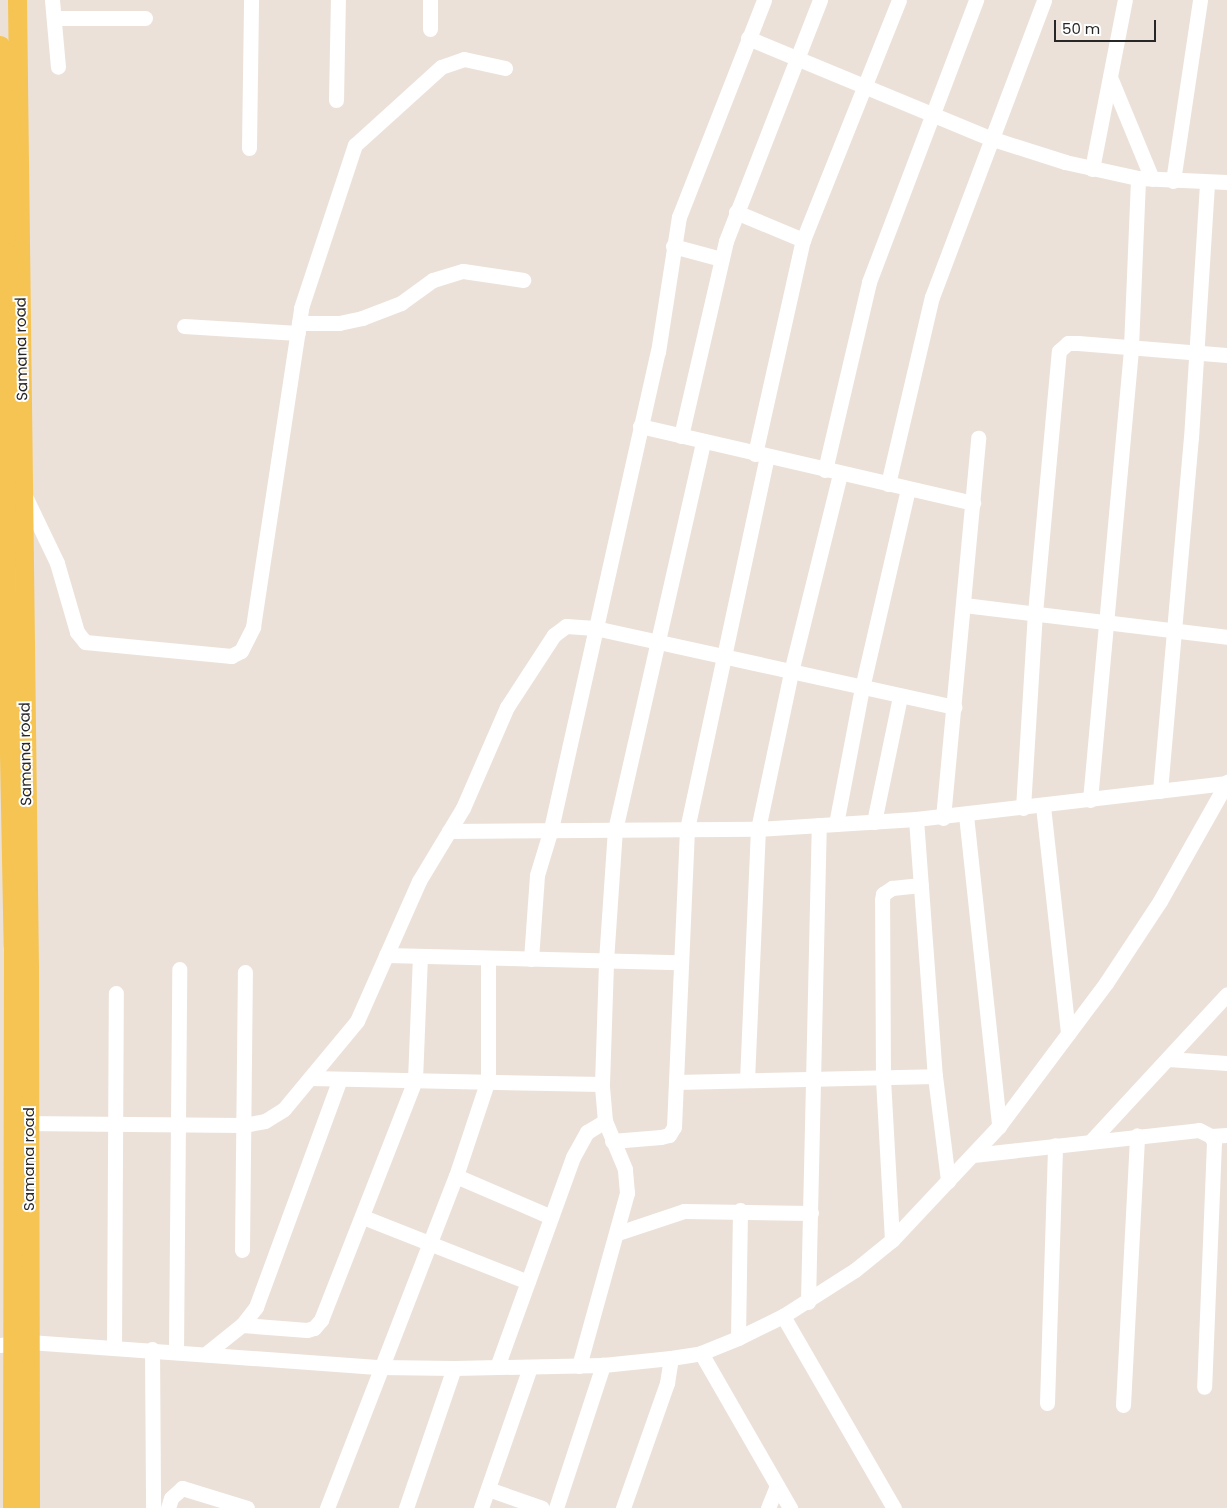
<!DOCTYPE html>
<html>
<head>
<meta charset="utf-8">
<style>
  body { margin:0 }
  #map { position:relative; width:1227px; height:1508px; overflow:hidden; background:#ebe1d8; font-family:Poppins,sans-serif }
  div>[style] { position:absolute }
  .minor>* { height:15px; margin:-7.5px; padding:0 7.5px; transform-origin:7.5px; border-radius:7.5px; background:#fff }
  .major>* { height:19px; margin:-9.5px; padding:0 9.5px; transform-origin:9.5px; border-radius:9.5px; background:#f5c453 }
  span { translate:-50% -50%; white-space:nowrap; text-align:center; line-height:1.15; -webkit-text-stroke:4px #fff; paint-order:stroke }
  .street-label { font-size:15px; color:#272727 }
  .scale { position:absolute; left:1054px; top:20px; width:102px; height:22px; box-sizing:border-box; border:2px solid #272727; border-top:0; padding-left:6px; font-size:15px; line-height:18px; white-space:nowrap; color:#272727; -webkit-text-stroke:4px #fff; paint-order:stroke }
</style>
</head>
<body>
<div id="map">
  <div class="minor">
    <div style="left:52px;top:0;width:67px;rotate:84.9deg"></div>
    <div style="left:54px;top:18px;width:91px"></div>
    <div style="left:430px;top:29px;width:29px;rotate:-90deg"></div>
    <div style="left:748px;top:38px;width:262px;rotate:22.5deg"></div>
    <div style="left:990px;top:138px;width:79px;rotate:17.7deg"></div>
    <div style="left:1065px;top:162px;width:75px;rotate:12.4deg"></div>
    <div style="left:1138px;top:178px;width:89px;rotate:2.6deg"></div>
    <div style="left:1110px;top:77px;width:110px;rotate:67.6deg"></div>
    <div style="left:336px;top:100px;width:100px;rotate:-88.9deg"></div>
    <div style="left:249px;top:148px;width:148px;rotate:-89.2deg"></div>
    <div style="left:1092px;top:169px;width:172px;rotate:-79deg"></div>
    <div style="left:1173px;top:181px;width:183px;rotate:-81.5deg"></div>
    <div style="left:736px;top:212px;width:73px;rotate:22.7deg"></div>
    <div style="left:673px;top:246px;width:50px;rotate:15.2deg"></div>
    <div style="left:299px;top:323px;width:40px"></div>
    <div style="left:339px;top:323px;width:24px;rotate:-12deg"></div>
    <div style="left:362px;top:318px;width:42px;rotate:-21deg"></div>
    <div style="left:401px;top:303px;width:39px;rotate:-36deg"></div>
    <div style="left:433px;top:280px;width:31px;rotate:-17deg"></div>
    <div style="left:463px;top:271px;width:61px;rotate:8.5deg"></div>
    <div style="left:184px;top:326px;width:114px;rotate:3.5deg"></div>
    <div style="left:640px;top:426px;width:342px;rotate:13deg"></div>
    <div style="left:681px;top:436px;width:200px;rotate:-77deg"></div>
    <div style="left:726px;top:241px;width:259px;rotate:-68.7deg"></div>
    <div style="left:755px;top:454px;width:219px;rotate:-77.4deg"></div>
    <div style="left:803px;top:240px;width:258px;rotate:-68.2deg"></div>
    <div style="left:825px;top:470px;width:193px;rotate:-76.8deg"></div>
    <div style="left:869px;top:282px;width:302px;rotate:-69.2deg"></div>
    <div style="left:888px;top:484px;width:192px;rotate:-76.8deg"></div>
    <div style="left:932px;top:297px;width:317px;rotate:-69.3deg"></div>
    <div style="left:24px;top:494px;width:76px;rotate:64.4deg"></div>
    <div style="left:57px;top:563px;width:72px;rotate:73.8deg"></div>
    <div style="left:77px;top:632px;width:13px;rotate:51deg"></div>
    <div style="left:85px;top:642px;width:147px;rotate:5.5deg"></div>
    <div style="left:231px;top:656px;width:11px;rotate:-27deg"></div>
    <div style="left:241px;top:651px;width:27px;rotate:-63deg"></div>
    <div style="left:253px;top:627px;width:323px;rotate:-81.4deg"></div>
    <div style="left:301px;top:308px;width:172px;rotate:-71.7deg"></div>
    <div style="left:355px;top:145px;width:116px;rotate:-42.2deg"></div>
    <div style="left:441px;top:67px;width:24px;rotate:-19deg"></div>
    <div style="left:464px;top:59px;width:42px;rotate:12.4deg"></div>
    <div style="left:964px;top:605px;width:265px;rotate:6.9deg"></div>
    <div style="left:1160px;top:791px;width:354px;rotate:-85deg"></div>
    <div style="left:1191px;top:438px;width:255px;rotate:-86.4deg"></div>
    <div style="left:1090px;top:800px;width:455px;rotate:-84.8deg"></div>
    <div style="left:1131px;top:347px;width:169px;rotate:-87.6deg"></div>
    <div style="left:1043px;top:806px;width:229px;rotate:83.7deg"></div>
    <div style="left:1023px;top:808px;width:195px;rotate:-86.5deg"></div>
    <div style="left:1035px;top:613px;width:263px;rotate:-84.8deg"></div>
    <div style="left:1059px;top:351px;width:12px;rotate:-42deg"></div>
    <div style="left:1068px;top:343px;width:10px"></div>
    <div style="left:1078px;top:343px;width:149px;rotate:4.6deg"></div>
    <div style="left:966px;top:815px;width:313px;rotate:83.9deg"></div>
    <div style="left:943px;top:818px;width:382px;rotate:-84.7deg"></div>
    <div style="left:916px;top:819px;width:258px;rotate:85.8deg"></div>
    <div style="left:935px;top:1076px;width:106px;rotate:82.9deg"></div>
    <div style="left:874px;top:822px;width:129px;rotate:-78.3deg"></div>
    <div style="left:836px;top:824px;width:138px;rotate:-79.2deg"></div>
    <div style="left:862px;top:688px;width:204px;rotate:-77deg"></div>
    <div style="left:449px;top:831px;width:309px;rotate:-0.4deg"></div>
    <div style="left:758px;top:829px;width:158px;rotate:-3.6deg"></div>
    <div style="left:916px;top:819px;width:313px;rotate:-6.6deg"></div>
    <div style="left:386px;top:955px;width:293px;rotate:1.4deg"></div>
    <div style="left:531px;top:959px;width:84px;rotate:-85.9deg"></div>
    <div style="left:537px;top:875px;width:48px;rotate:-73.1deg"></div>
    <div style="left:551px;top:829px;width:489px;rotate:-77.4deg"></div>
    <div style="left:658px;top:352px;width:137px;rotate:-81.2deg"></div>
    <div style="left:679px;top:217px;width:233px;rotate:-68.6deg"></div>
    <div style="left:1168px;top:1059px;width:59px;rotate:3.9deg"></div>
    <div style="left:310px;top:1078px;width:292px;rotate:1.2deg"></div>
    <div style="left:747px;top:1080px;width:251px;rotate:-87.5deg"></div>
    <div style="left:758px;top:829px;width:160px;rotate:-78.1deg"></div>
    <div style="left:791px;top:672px;width:204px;rotate:-76.1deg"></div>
    <div style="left:676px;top:1082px;width:259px;rotate:-1.3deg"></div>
    <div style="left:19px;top:1123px;width:224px;rotate:0.5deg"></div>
    <div style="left:243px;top:1125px;width:22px;rotate:-10deg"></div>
    <div style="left:265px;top:1121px;width:22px;rotate:-32deg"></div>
    <div style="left:284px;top:1109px;width:114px;rotate:-50.3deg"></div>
    <div style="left:357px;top:1021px;width:153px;rotate:-66.1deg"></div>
    <div style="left:419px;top:881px;width:85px;rotate:-58.9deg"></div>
    <div style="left:463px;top:808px;width:110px;rotate:-66.5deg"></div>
    <div style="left:507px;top:707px;width:86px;rotate:-56.9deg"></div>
    <div style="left:554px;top:635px;width:15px;rotate:-37deg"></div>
    <div style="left:566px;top:626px;width:29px;rotate:4deg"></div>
    <div style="left:595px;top:628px;width:368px;rotate:12.4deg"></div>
    <div style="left:1211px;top:1136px;width:16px;rotate:-4deg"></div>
    <div style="left:612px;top:1141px;width:49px;rotate:-4.7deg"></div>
    <div style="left:661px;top:1137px;width:8px;rotate:-14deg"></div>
    <div style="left:669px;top:1135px;width:9px;rotate:-58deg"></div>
    <div style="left:674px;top:1127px;width:298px;rotate:-87.5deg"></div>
    <div style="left:687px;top:829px;width:381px;rotate:-77.9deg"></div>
    <div style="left:1091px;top:1141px;width:200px;rotate:-47.2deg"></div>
    <div style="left:973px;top:1155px;width:227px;rotate:-6.3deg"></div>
    <div style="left:1199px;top:1130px;width:13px;rotate:27deg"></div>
    <div style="left:1211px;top:1136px;width:7px;rotate:63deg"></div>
    <div style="left:1214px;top:1142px;width:245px;rotate:92.3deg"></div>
    <div style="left:456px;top:1176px;width:103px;rotate:23.3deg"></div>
    <div style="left:363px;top:1217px;width:177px;rotate:21.5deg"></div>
    <div style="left:618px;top:1233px;width:70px;rotate:-18.4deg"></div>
    <div style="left:684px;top:1211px;width:127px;rotate:0.9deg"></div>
    <div style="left:892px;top:1240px;width:163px;rotate:-93.2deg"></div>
    <div style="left:883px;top:1077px;width:177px;rotate:-90.3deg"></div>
    <div style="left:882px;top:900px;width:6px;rotate:-81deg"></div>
    <div style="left:883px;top:894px;width:11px;rotate:-34deg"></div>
    <div style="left:892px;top:888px;width:29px;rotate:-6deg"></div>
    <div style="left:242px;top:1250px;width:278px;rotate:-89.4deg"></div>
    <div style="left:808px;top:1302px;width:477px;rotate:-88.7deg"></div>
    <div style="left:783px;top:1316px;width:222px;rotate:60deg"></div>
    <div style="left:242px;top:1325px;width:65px;rotate:4.4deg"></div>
    <div style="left:307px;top:1330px;width:7px;rotate:-16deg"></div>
    <div style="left:314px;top:1328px;width:11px;rotate:-49deg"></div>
    <div style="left:321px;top:1320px;width:258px;rotate:-68.6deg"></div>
    <div style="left:415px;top:1080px;width:124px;rotate:-87.7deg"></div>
    <div style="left:738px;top:1338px;width:128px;rotate:-89.1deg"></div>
    <div style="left:0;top:1345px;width:29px;rotate:-6deg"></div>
    <div style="left:29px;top:1342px;width:352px;rotate:4.1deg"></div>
    <div style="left:380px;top:1367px;width:74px;rotate:0.8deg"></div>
    <div style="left:454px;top:1368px;width:149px;rotate:-1.2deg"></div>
    <div style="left:603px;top:1365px;width:68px;rotate:-5.9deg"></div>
    <div style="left:671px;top:1358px;width:30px;rotate:-9deg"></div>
    <div style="left:701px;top:1353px;width:40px;rotate:-22deg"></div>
    <div style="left:738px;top:1338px;width:50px;rotate:-26.1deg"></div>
    <div style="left:783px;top:1316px;width:85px;rotate:-32.6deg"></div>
    <div style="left:855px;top:1270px;width:48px;rotate:-39deg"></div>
    <div style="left:892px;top:1240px;width:156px;rotate:-46.8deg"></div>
    <div style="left:999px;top:1126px;width:179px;rotate:-53.2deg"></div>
    <div style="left:1106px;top:983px;width:98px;rotate:-56.6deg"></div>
    <div style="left:1160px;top:901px;width:137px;rotate:-60.6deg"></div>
    <div style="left:114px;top:1347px;width:354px;rotate:-89.7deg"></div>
    <div style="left:152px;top:1349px;width:159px;rotate:89.6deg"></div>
    <div style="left:176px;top:1350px;width:381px;rotate:-89.5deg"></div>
    <div style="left:208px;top:1352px;width:43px;rotate:-38.5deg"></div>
    <div style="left:242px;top:1325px;width:23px;rotate:-52deg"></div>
    <div style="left:256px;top:1307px;width:243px;rotate:-69.8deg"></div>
    <div style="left:701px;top:1353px;width:179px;rotate:60.1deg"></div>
    <div style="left:579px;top:1366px;width:180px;rotate:-74.5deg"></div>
    <div style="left:627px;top:1193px;width:24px;rotate:-95deg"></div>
    <div style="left:625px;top:1169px;width:52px;rotate:-112.6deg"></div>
    <div style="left:605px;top:1121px;width:37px;rotate:-95deg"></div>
    <div style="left:602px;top:1084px;width:123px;rotate:-88.1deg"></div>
    <div style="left:606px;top:961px;width:131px;rotate:-86.1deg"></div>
    <div style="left:615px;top:830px;width:398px;rotate:-77.2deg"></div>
    <div style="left:497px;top:1367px;width:223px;rotate:-70.1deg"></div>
    <div style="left:573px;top:1157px;width:29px;rotate:-61deg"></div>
    <div style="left:587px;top:1132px;width:21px;rotate:-31deg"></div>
    <div style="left:1047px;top:1403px;width:258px;rotate:-88.2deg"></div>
    <div style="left:1123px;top:1405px;width:270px;rotate:-87deg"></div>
    <div style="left:488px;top:1489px;width:57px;rotate:19.4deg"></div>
    <div style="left:168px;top:1508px;width:10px;rotate:-73deg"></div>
    <div style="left:171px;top:1498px;width:15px;rotate:-42deg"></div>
    <div style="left:182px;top:1488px;width:68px;rotate:17.1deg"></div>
    <div style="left:327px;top:1508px;width:356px;rotate:-68.8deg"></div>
    <div style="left:456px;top:1176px;width:101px;rotate:-71.6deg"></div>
    <div style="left:488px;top:1080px;width:122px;rotate:-90deg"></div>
    <div style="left:406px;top:1508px;width:148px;rotate:-71.1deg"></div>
    <div style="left:481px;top:1508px;width:149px;rotate:-70.8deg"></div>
    <div style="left:556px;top:1508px;width:151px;rotate:-71.8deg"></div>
    <div style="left:623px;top:1508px;width:133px;rotate:-70.6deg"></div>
    <div style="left:667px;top:1383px;width:25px;rotate:-81deg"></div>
    <div style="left:768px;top:1508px;width:24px;rotate:-68deg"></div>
  </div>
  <div class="major">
    <div style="left:17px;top:0;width:968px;rotate:89.29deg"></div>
    <div style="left:29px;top:968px;width:540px;rotate:89.89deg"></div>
    <div style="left:0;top:45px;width:207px;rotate:88.3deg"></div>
    <div style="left:6px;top:252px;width:294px;rotate:90.2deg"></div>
    <div style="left:5px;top:546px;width:400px;rotate:88.9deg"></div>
    <div style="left:13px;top:946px;width:562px;rotate:90.1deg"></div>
  </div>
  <div class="street-label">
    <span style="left:21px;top:349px;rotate:-91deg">Samana road</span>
    <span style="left:25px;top:754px;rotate:-91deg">Samana road</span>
    <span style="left:29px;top:1159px;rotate:-90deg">Samana road</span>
  </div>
  <div class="scale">50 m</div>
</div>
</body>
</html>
